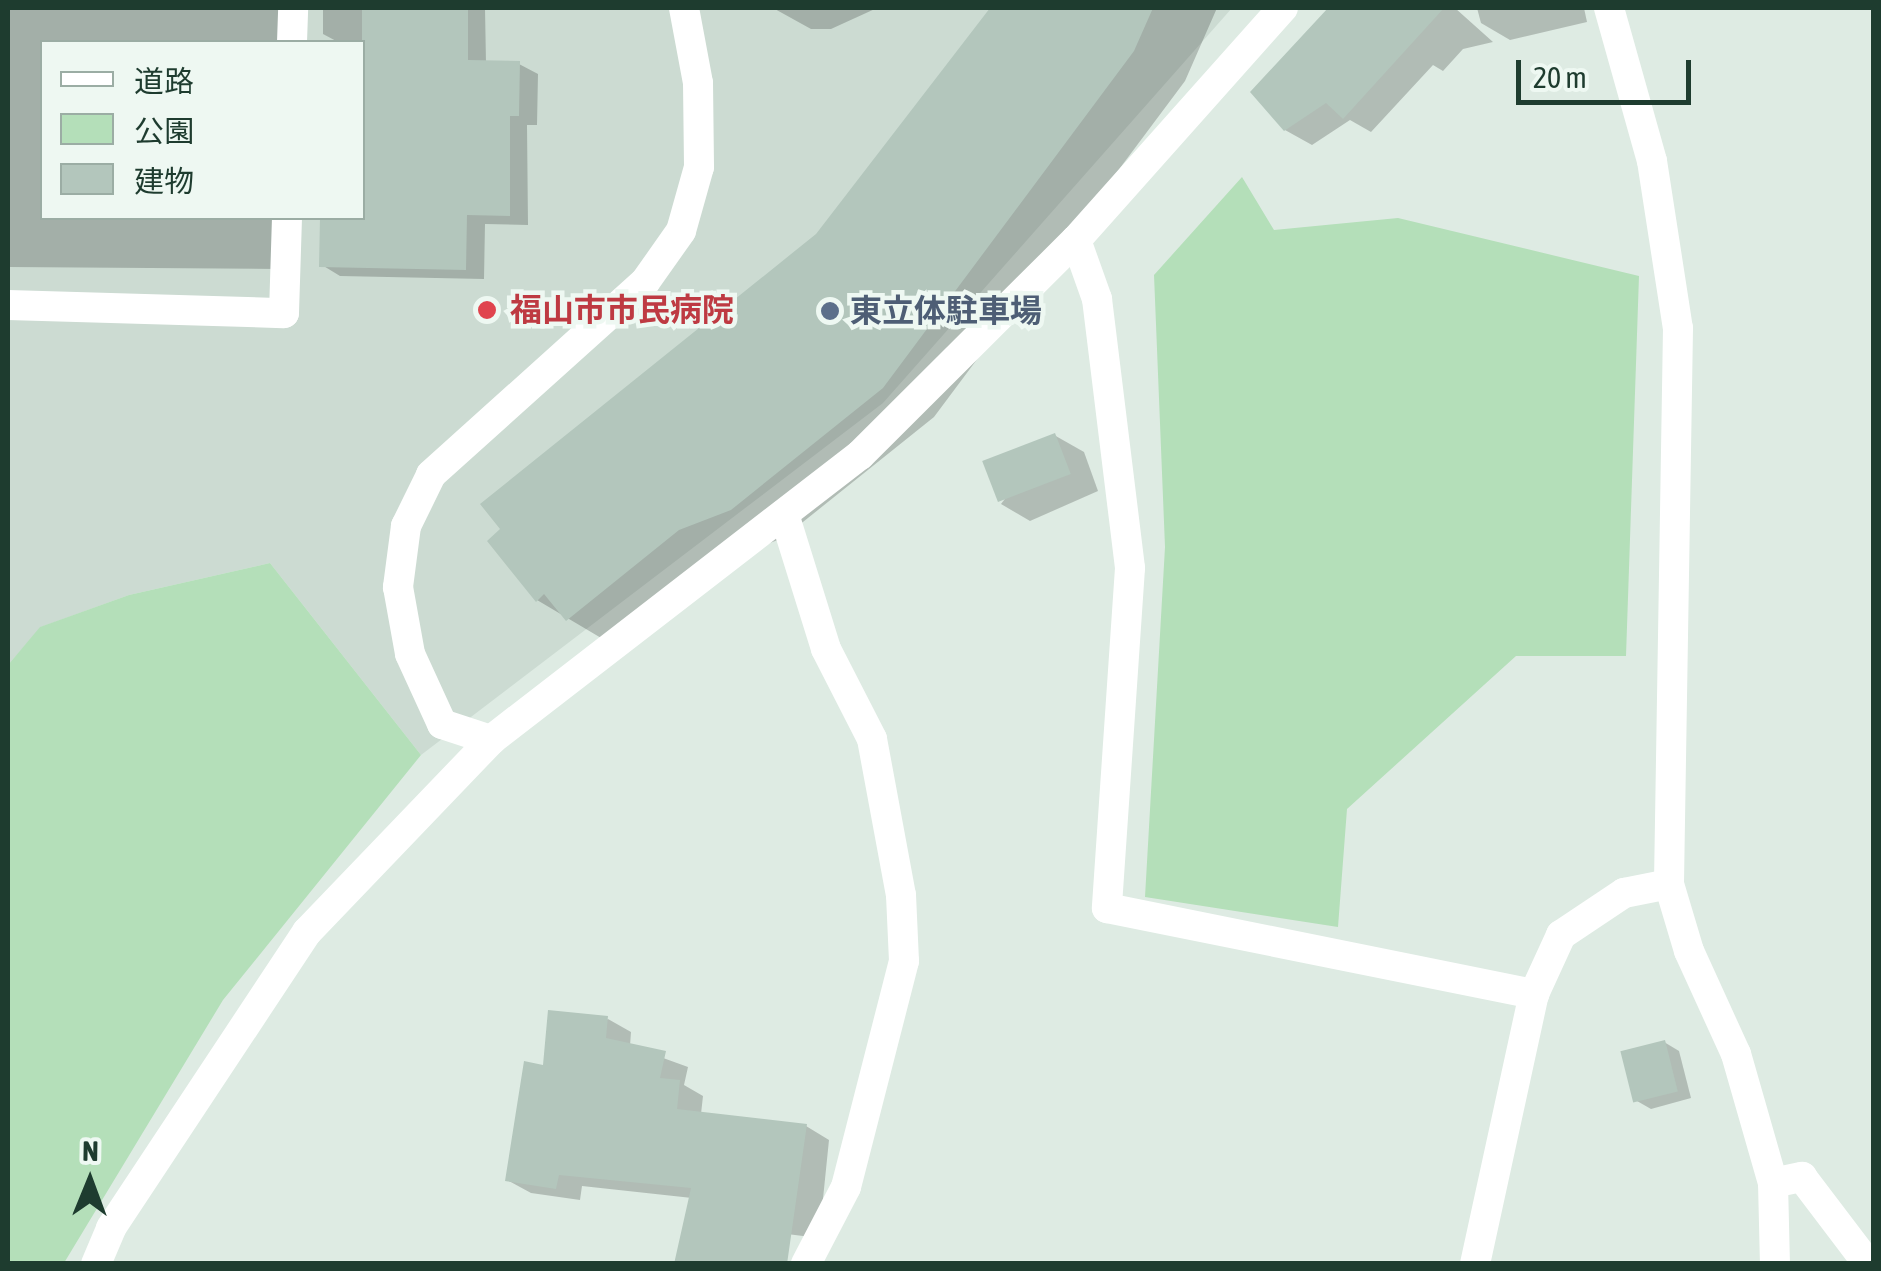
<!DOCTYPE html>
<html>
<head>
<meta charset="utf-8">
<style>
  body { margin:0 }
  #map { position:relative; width:1881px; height:1271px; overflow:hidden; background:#deebe3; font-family:"Asap Condensed","Noto Sans JP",sans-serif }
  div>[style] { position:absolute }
  .built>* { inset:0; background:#ccdbd2 }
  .green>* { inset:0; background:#b4dfb9 }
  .shadow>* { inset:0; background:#0003 }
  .building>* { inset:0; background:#b3c6bc; transform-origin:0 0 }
  .minor>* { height:30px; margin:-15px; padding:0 15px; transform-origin:15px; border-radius:15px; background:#fff }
  .dots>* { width:28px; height:28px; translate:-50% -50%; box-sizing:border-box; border:5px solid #eef8f2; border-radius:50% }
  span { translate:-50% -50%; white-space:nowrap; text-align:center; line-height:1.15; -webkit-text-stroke:9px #eef8f2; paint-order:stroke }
  .health-label { font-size:32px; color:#be3a42; font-weight:700 }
  .left { translate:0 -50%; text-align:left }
  .service-label { font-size:32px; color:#4e5e75; font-weight:700 }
  .frame { position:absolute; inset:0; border:10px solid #1e3c2f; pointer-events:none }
  .legend { position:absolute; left:40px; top:40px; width:325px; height:180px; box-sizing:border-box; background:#eef8f2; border:2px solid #9bada4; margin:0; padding:12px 18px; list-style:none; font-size:30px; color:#1e3c2f }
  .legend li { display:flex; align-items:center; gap:20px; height:50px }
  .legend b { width:50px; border:2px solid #9bada4 }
  .north { position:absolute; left:40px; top:1131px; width:100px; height:100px; -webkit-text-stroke:8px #eef8f2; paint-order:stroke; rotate:1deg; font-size:28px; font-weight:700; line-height:40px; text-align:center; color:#1e3c2f }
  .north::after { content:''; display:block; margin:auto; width:35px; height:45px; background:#1e3c2f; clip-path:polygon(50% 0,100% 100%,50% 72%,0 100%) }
  .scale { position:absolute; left:1516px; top:60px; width:175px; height:45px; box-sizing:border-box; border:5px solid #1e3c2f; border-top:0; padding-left:12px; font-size:30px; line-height:35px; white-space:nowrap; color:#1e3c2f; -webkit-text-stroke:8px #eef8f2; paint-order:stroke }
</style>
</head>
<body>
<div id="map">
  <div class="built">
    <div style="clip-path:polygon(evenodd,8px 8px,1232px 8px,883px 403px,421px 755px,270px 563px,129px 595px,41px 627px,8px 665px,8px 8px,42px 42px,362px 42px,362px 218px,42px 218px,42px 42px)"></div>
  </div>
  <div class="green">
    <div style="clip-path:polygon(1242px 177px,1274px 230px,1398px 218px,1639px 276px,1626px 656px,1516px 656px,1347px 809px,1338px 927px,1145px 897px,1165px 547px,1154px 275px)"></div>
    <div style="clip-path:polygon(270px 563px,421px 755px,223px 1000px,64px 1263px,8px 1263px,8px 665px,40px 627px,129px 595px)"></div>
  </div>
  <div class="shadow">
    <div style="clip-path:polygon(8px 8px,280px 8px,280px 42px,42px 42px,42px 218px,279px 218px,278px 269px,8px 267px)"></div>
    <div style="clip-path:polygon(323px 8px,485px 8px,486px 63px,519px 64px,538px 74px,537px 125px,527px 125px,528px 225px,485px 224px,484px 279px,340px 276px,322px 265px,324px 218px,362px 218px,362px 42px,338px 42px,323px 34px)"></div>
    <div style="clip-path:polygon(773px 8px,877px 8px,831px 29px,811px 29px)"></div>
    <div style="clip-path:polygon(993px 8px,1217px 8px,1185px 81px,934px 417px,783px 538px,730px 558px,618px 648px,537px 600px)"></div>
    <div style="clip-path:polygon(1332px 8px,1455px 8px,1493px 42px,1463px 49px,1443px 71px,1433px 65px,1371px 132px,1350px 120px,1312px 145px,1285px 130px,1253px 92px)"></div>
    <div style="clip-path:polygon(1477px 8px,1584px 8px,1587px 22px,1510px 40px,1481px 23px)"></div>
    <div style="clip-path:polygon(1054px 435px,1084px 452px,1098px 491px,1030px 521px,1001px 504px)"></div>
    <div style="clip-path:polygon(608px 1019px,631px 1032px,630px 1046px,688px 1067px,684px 1085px,703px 1096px,701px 1114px,806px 1126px,829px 1140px,819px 1238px,779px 1233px,692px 1198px,582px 1186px,580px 1200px,531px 1193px,507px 1180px,545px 1068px)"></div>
    <div style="clip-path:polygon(1664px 1042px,1679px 1051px,1691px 1098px,1651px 1109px,1637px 1101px)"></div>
  </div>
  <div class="building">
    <div style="clip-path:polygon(362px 8px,468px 8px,468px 60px,520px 61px,519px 116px,510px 116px,510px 216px,467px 215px,466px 270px,319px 267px,320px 218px,362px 218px)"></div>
    <div style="clip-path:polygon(990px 8px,1153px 8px,1134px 51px,883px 388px,731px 510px,679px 530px,566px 621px,544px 594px,536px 602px,487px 541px,500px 529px,480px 504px,816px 234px)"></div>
    <div style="clip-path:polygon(1328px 8px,1444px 8px,1343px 119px,1326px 103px,1284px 131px,1250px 92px)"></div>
    <div style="left:1055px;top:433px;width:44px;height:78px;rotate:69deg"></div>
    <div style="clip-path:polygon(548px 1010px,608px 1016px,606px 1038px,666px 1051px,660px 1078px,680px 1080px,677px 1109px,807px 1124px,787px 1264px,674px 1264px,691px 1188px,559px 1175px,556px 1189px,505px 1181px,524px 1061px,543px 1065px)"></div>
    <div style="left:1665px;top:1040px;width:53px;height:46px;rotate:76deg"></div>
  </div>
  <div class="minor">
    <div style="left:684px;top:8px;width:76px;rotate:79.4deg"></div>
    <div style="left:698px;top:83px;width:84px;rotate:89.3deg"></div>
    <div style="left:699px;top:167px;width:66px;rotate:105.7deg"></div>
    <div style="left:681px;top:231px;width:62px;rotate:125.2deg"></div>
    <div style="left:645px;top:282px;width:288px;rotate:138deg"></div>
    <div style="left:431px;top:475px;width:57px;rotate:116.1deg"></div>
    <div style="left:406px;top:526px;width:62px;rotate:97.5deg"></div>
    <div style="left:398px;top:587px;width:68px;rotate:79.8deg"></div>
    <div style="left:410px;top:654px;width:77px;rotate:65.4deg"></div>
    <div style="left:442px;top:724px;width:52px;rotate:18.1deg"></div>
    <div style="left:491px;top:740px;width:466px;rotate:-37.7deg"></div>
    <div style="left:860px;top:455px;width:305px;rotate:-44.9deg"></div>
    <div style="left:1076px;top:240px;width:311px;rotate:-48.3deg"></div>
    <div style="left:1609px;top:8px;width:159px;rotate:74.3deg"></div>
    <div style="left:1652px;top:161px;width:169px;rotate:81.2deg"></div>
    <div style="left:1678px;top:328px;width:556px;rotate:90.93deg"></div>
    <div style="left:1669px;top:884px;width:70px;rotate:73.4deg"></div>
    <div style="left:1689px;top:951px;width:113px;rotate:65.5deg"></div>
    <div style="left:1736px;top:1054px;width:134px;rotate:74deg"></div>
    <div style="left:1773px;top:1183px;width:81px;rotate:88.6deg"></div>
    <div style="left:292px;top:42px;width:34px;rotate:-88deg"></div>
    <div style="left:1076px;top:240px;width:63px;rotate:70.4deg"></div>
    <div style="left:1097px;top:299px;width:271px;rotate:83deg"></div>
    <div style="left:1130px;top:568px;width:341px;rotate:93.9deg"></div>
    <div style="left:1107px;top:908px;width:436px;rotate:11.4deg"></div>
    <div style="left:8px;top:305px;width:276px;rotate:1.7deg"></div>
    <div style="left:284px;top:313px;width:95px;rotate:-88.2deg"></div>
    <div style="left:784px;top:514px;width:141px;rotate:72.7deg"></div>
    <div style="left:826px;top:649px;width:101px;rotate:62.9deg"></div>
    <div style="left:872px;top:739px;width:159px;rotate:79.5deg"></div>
    <div style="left:901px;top:895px;width:66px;rotate:87.4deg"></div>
    <div style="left:904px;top:961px;width:233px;rotate:104.4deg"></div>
    <div style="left:846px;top:1187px;width:87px;rotate:117.5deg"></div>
    <div style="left:1773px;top:1183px;width:30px;rotate:-12deg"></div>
    <div style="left:1802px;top:1177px;width:109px;rotate:52.8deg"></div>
    <div style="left:96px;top:1264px;width:39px;rotate:-67deg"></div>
    <div style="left:111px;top:1228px;width:355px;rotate:-56.5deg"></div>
    <div style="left:307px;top:932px;width:266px;rotate:-46.2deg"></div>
    <div style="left:1475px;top:1264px;width:276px;rotate:-77.7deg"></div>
    <div style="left:1534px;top:994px;width:65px;rotate:-65.4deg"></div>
    <div style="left:1561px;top:935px;width:76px;rotate:-33.7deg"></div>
    <div style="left:1624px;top:893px;width:46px;rotate:-11.3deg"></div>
  </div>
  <div class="dots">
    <div style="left:487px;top:310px;background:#e0444e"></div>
    <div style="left:830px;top:311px;background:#5c6f8a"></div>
  </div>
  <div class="health-label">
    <span class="left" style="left:510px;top:310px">福山市市民病院</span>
  </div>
  <div class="service-label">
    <span class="left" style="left:850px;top:311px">東立体駐車場</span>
  </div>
  <div class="frame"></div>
  <ul class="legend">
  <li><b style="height:12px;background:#fff"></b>道路</li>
  <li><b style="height:28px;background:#b4dfb9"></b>公園</li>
  <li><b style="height:28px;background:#b3c6bc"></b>建物</li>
  </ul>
  <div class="north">N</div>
  <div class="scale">20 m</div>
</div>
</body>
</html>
